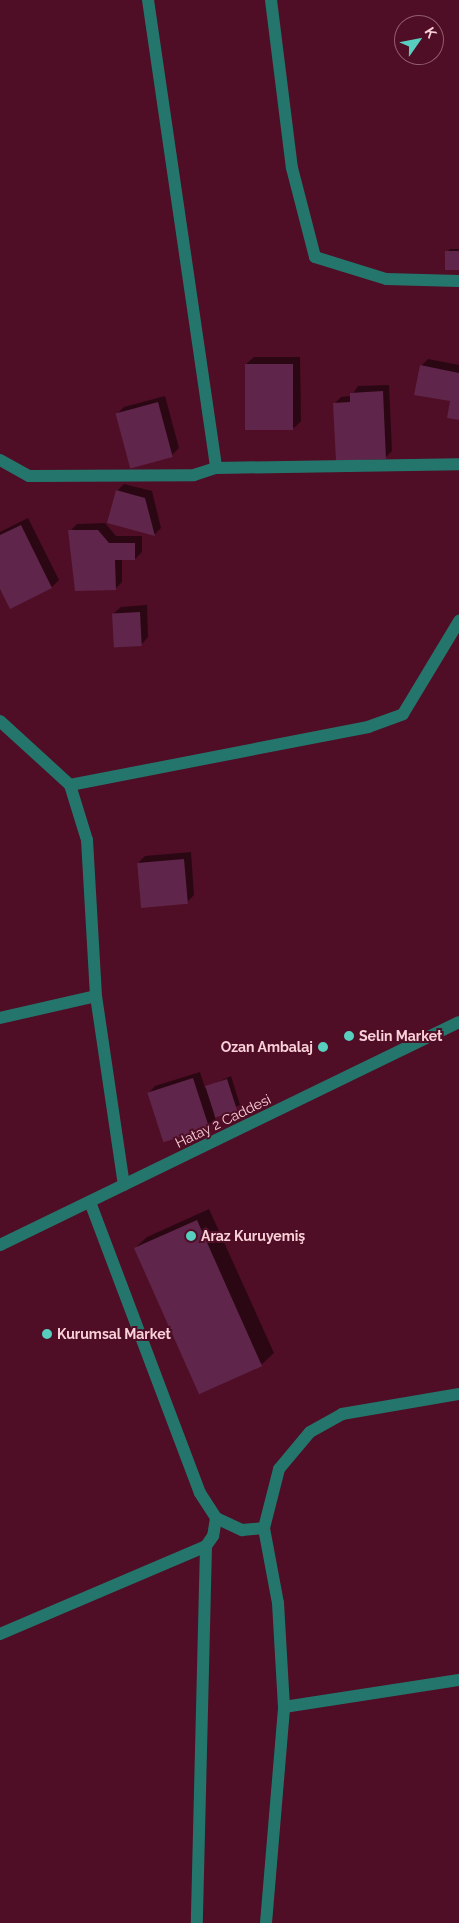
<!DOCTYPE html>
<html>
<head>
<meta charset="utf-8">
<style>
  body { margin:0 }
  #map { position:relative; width:459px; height:1923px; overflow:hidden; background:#4f0e25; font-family:Raleway,sans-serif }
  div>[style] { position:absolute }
  .shadow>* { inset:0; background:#0007 }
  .building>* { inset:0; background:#5f254a; transform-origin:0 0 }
  .minor>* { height:12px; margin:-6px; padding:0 6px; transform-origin:6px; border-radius:6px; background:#24766d }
  .dots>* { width:14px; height:14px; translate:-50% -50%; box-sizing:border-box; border:2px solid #4f0e25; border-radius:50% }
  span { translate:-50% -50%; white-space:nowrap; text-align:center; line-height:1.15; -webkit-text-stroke:4px #4f0e25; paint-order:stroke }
  .poi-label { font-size:14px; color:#fad0d9; font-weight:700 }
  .left { translate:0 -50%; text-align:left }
  .right { translate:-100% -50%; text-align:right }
  .street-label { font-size:14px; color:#fad0d9 }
  .north { position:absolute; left:394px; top:15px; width:50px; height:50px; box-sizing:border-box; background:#4f0e25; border:1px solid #935c6d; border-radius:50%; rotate:57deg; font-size:14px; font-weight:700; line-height:20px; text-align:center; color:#fad0d9 }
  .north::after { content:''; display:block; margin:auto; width:18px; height:22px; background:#58cebf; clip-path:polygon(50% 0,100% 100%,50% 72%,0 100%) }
</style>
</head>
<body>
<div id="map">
  <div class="shadow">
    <div style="clip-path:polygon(450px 249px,459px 249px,459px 269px,447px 252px)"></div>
    <div style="clip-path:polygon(254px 357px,300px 357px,301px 421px,294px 428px,246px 364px)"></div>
    <div style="clip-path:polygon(428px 359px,459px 365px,459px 419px,451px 400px,421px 366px)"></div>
    <div style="clip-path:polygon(389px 385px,392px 451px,385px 458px,334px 404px,341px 397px,351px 396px,358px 386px)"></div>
    <div style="clip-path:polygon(165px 396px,179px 448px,172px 455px,117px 414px,124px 407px)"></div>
    <div style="clip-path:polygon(124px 484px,152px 491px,161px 528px,154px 535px,117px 491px)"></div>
    <div style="clip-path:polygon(28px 518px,59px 580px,52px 587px,0 586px,0 532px)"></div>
    <div style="clip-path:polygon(105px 523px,116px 536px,142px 536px,142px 552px,135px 559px,122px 559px,122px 582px,115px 589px,70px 531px,77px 524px)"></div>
    <div style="clip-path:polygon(147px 605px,148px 637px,141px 645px,113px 614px,121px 607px)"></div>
    <div style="clip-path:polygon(191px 852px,194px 895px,187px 902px,138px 863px,145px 856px)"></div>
    <div style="clip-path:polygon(200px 1072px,205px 1088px,231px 1076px,240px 1105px,214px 1116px,216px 1120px,209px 1127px,148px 1094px,155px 1086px)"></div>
    <div style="clip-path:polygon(209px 1209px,274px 1353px,262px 1364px,135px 1248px,147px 1237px)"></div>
  </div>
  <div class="building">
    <div style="left:459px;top:251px;width:19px;height:14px;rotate:90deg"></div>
    <div style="left:245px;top:364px;width:48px;height:66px"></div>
    <div style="clip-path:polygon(420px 365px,459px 373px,459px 420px,447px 418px,450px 401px,414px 395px)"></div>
    <div style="clip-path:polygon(383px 391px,386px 459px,336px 461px,333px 403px,350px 402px,350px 393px)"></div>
    <div style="left:158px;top:402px;width:57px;height:44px;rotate:75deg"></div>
    <div style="clip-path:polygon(116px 490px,145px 498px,155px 536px,107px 523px)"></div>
    <div style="clip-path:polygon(21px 525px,52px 588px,10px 609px,0 589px,0 535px)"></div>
    <div style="clip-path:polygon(68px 530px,98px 530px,109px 543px,135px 543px,135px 560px,115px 560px,116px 590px,75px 591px)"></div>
    <div style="left:140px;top:612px;width:34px;height:28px;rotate:87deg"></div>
    <div style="left:184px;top:859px;width:45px;height:47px;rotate:85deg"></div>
    <div style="left:193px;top:1078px;width:52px;height:48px;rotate:72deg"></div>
    <div style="left:227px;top:1079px;width:33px;height:23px;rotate:72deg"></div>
    <div style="left:197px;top:1220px;width:160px;height:69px;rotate:66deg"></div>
  </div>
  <div class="minor">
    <div style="left:148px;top:0;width:473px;rotate:81.7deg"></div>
    <div style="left:271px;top:0;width:169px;rotate:82.9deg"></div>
    <div style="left:292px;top:168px;width:92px;rotate:75.5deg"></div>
    <div style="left:315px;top:257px;width:74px;rotate:17.2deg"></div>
    <div style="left:386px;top:279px;width:73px;rotate:1.6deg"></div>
    <div style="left:0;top:460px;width:33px;rotate:29deg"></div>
    <div style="left:29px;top:476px;width:165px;rotate:-0.3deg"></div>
    <div style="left:194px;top:475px;width:23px;rotate:-18deg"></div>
    <div style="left:216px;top:468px;width:243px;rotate:-0.9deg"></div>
    <div style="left:0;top:721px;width:95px;rotate:42.4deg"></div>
    <div style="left:70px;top:785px;width:58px;rotate:72.8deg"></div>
    <div style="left:87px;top:840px;width:156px;rotate:86.7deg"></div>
    <div style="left:96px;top:996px;width:191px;rotate:81.6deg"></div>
    <div style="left:70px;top:785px;width:304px;rotate:-11deg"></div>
    <div style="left:368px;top:727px;width:37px;rotate:-20deg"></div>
    <div style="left:403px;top:714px;width:109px;rotate:-58.9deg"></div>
    <div style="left:0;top:1018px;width:98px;rotate:-12.9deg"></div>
    <div style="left:90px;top:1202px;width:311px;rotate:69.3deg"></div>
    <div style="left:200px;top:1493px;width:30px;rotate:57deg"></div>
    <div style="left:216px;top:1518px;width:18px;rotate:99deg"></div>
    <div style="left:213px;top:1536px;width:12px;rotate:125deg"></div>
    <div style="left:206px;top:1546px;width:377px;rotate:91.4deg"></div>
    <div style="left:0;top:1245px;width:510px;rotate:-25.91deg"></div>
    <div style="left:216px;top:1518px;width:29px;rotate:25deg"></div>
    <div style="left:242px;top:1530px;width:22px;rotate:-5deg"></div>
    <div style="left:0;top:1634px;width:224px;rotate:-23.1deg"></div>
    <div style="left:284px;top:1707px;width:177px;rotate:-8.8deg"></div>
    <div style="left:266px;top:1923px;width:217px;rotate:-85.2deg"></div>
    <div style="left:284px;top:1707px;width:104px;rotate:-93.3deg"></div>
    <div style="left:278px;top:1603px;width:76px;rotate:-100.6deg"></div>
    <div style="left:264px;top:1528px;width:61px;rotate:-75.7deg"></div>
    <div style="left:279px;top:1469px;width:48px;rotate:-50deg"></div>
    <div style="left:310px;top:1432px;width:37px;rotate:-29deg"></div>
    <div style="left:342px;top:1414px;width:119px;rotate:-9.7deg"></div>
  </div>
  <div class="dots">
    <div style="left:349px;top:1036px;background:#58cebf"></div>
    <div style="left:323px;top:1047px;background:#58cebf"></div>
    <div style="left:191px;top:1236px;background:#58cebf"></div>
    <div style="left:47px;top:1334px;background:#58cebf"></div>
  </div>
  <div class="poi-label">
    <span class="left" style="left:359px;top:1036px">Selin Market</span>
    <span class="right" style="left:313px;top:1047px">Ozan Ambalaj</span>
    <span class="left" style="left:201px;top:1236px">Araz Kuruyemiş</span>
    <span class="left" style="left:57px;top:1334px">Kurumsal Market</span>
  </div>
  <div class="street-label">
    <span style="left:223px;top:1121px;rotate:-26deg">Hatay 2 Caddesi</span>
  </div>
  <div class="north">K</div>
</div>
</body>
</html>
